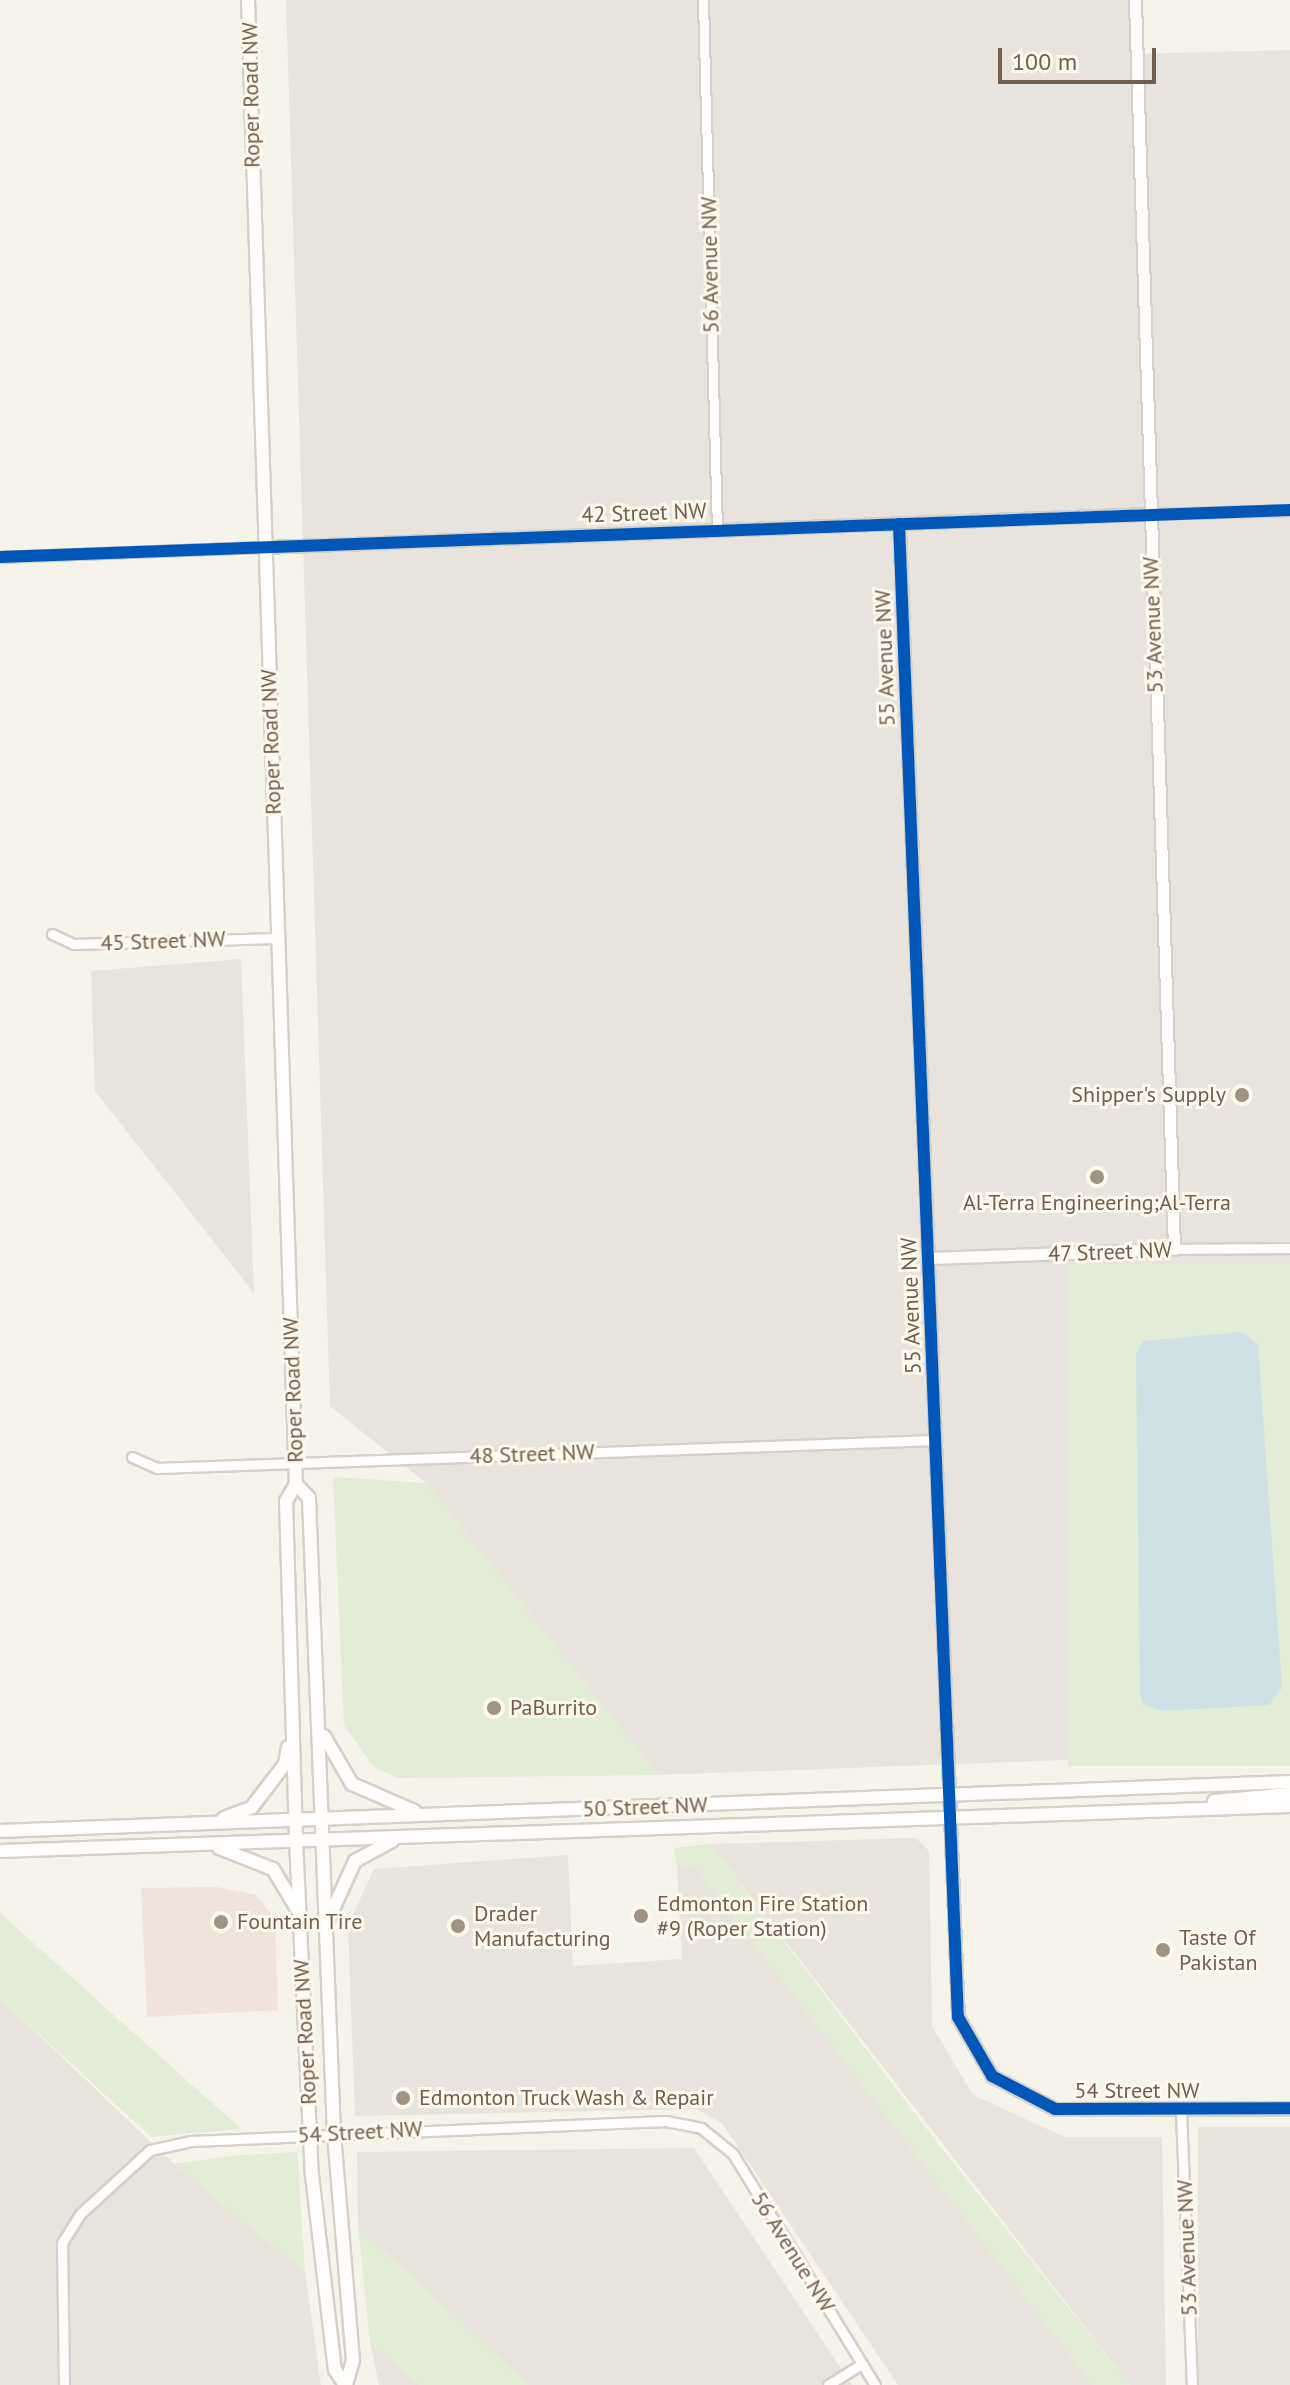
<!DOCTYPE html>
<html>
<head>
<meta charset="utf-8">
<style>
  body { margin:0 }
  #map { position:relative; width:1290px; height:2385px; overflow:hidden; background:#f6f3eb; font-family:"PT Sans",sans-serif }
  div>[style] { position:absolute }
  .commercial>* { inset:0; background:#f0e4da }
  .industrial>* { inset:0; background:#e8e3dc; transform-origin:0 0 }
  .green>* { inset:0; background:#e2ecd7; transform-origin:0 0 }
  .water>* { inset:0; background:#cfe1e5 }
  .roads { filter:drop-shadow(2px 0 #d5d0c9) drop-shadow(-2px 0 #d5d0c9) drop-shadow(0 2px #d5d0c9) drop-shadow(0 -2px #d5d0c9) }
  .minor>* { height:9px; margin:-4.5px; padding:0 4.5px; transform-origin:4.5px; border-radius:4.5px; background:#fefdfc }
  .tertiary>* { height:11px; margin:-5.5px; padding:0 5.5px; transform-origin:5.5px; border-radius:5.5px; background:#fefdfc }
  .secondary>* { height:12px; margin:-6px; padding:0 6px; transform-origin:6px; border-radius:6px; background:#fefdfc }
  .cycleway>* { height:12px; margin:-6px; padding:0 6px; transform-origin:6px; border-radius:6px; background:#0057b8 }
  .dots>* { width:22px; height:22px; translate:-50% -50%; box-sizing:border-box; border:4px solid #fdf8ed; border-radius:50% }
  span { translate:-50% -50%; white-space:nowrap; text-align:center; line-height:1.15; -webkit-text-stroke:6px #fdf8ed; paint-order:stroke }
  .street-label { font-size:22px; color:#715e4e }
  .poi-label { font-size:22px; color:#715e4e }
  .right { translate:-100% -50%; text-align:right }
  .left { translate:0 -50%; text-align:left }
  .scale { position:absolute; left:998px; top:48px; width:158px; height:36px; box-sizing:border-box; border:4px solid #715e4e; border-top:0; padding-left:10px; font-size:24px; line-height:28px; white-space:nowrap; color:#715e4e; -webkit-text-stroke:6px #fdf8ed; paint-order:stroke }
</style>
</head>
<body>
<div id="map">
  <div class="commercial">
    <div style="clip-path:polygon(217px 1887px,257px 1895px,275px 1920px,278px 2010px,147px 2017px,141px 1888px)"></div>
  </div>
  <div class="industrial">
    <div style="clip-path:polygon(286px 0,1132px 0,1133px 54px,1290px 50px,1290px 1264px,1068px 1272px,1092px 1759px,658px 1775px,426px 1483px,330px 1406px)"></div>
    <div style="clip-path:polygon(241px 959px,254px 1293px,95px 1091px,91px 971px)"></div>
    <div style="clip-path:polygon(916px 1838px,929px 1851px,932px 2026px,973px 2095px,1065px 2137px,1162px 2137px,1166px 2385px,1130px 2385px,710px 1844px)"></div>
    <div style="clip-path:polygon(568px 1855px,573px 1966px,682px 1959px,677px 1867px,694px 1865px,1093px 2385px,898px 2385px,722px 2123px,696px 2109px,355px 2116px,348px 1925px,374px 1869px)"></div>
    <div style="clip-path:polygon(0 1998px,174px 2164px,305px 2272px,321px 2385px,0 2385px)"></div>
    <div style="left:1290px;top:2127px;width:258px;height:92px;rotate:90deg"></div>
    <div style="clip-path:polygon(694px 2148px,852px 2385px,528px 2385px,358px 2227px,357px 2152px)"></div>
    <div style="clip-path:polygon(370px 2342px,419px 2385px,379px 2385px)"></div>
  </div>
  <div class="green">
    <div style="left:1290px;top:1264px;width:502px;height:222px;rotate:90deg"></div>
    <div style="clip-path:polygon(333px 1477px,426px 1483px,658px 1775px,397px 1778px,374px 1767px,344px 1725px)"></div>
    <div style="clip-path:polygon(710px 1844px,929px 2132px,1130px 2385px,1093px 2385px,694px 1865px,677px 1867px,674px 1848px)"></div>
    <div style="clip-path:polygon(0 1913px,241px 2129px,151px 2137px,0 1998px)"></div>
    <div style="clip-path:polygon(297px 2152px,305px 2272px,174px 2164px,240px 2155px)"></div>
    <div style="clip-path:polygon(358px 2227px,528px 2385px,419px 2385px,370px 2342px)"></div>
  </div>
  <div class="water">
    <div style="clip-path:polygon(1241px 1332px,1258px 1345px,1282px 1688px,1269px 1705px,1162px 1711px,1143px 1704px,1140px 1693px,1136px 1354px,1143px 1341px)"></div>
  </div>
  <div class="roads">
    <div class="minor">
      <div style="left:703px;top:0;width:530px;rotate:88.49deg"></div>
      <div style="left:1149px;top:514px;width:141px;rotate:-1.6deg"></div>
      <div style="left:0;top:557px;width:264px;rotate:-2.2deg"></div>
      <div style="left:52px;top:934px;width:23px;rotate:25deg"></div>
      <div style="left:73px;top:944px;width:204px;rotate:-1.7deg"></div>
      <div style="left:1174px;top:1249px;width:116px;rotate:-0.5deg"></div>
      <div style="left:132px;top:1457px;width:27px;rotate:24deg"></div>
      <div style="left:157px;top:1468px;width:780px;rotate:-2.06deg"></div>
      <div style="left:1181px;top:2112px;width:273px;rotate:87.7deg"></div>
      <div style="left:64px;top:2385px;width:142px;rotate:-90.8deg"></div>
      <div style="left:62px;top:2243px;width:34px;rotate:-58deg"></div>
      <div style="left:80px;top:2214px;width:95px;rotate:-42.4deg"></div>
      <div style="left:150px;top:2150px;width:42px;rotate:-12.4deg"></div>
      <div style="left:191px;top:2141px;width:475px;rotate:-2.4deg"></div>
      <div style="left:666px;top:2121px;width:36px;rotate:11deg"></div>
      <div style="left:701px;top:2128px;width:41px;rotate:39.1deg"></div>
      <div style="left:733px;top:2154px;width:271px;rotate:58.4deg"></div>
      <div style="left:828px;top:2385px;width:40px;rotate:-32deg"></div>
    </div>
    <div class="tertiary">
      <div style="left:899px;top:524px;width:1494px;rotate:87.74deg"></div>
      <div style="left:958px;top:2017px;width:68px;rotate:60deg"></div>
      <div style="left:992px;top:2076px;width:71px;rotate:27.6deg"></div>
      <div style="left:1055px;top:2109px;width:235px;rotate:-0.2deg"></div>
      <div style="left:264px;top:547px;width:886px;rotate:-2.14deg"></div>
      <div style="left:930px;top:1258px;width:244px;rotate:-2.1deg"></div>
      <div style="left:1174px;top:1249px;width:1250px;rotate:-91.79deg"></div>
    </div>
    <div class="secondary">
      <div style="left:248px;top:0;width:1485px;rotate:88.15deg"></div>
      <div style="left:296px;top:1484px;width:20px;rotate:120deg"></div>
      <div style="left:286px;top:1501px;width:339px;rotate:88.3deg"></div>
      <div style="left:296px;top:1840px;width:335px;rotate:87.3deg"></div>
      <div style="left:312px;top:2175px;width:196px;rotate:83.3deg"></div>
      <div style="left:335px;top:2370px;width:18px;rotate:56deg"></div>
      <div style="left:296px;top:1484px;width:19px;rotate:47deg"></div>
      <div style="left:309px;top:1498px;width:636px;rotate:87.75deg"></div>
      <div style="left:334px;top:2134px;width:227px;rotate:85.2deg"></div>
      <div style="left:353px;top:2360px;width:26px;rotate:106deg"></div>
      <div style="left:324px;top:1736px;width:56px;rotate:59.7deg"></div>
      <div style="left:352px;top:1784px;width:68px;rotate:23.5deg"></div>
      <div style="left:1214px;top:1801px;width:76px;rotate:-5.3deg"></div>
      <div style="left:224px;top:1818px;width:30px;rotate:-21deg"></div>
      <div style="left:252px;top:1807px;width:54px;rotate:-52.5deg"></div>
      <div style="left:285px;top:1764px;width:17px;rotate:-80deg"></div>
      <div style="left:0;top:1831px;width:1291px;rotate:-2.18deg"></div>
      <div style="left:219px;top:1848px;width:58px;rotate:21.3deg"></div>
      <div style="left:273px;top:1869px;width:47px;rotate:59deg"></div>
      <div style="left:0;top:1851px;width:1291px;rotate:-2deg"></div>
      <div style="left:329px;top:1918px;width:63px;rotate:-65.5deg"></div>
      <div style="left:355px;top:1861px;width:42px;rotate:-28.4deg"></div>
    </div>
  </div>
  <div class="cycleway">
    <div style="left:899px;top:524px;width:1494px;rotate:87.74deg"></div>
    <div style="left:958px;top:2017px;width:68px;rotate:60deg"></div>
    <div style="left:992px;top:2076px;width:71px;rotate:27.6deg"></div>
    <div style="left:1055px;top:2109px;width:235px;rotate:-0.2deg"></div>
    <div style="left:0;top:557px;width:1291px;rotate:-2.09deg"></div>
  </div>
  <div class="dots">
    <div style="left:1242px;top:1095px;background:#a09285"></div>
    <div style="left:1097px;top:1177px;background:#a09285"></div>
    <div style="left:494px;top:1708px;background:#a09285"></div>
    <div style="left:641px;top:1916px;background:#a09285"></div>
    <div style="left:221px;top:1922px;background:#a09285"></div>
    <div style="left:458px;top:1926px;background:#a09285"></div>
    <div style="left:1163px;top:1950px;background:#a09285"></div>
    <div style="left:403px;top:2098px;background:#a09285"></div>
  </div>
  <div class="street-label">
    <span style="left:251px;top:95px;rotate:-91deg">Roper Road NW</span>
    <span style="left:710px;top:265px;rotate:-91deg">56 Avenue NW</span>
    <span style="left:644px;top:513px;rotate:-2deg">42 Street NW</span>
    <span style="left:1153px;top:625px;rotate:-92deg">53 Avenue NW</span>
    <span style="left:885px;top:658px;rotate:-92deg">55 Avenue NW</span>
    <span style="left:271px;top:742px;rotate:-92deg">Roper Road NW</span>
    <span style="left:163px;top:941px;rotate:-2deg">45 Street NW</span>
    <span style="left:1110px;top:1252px;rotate:-2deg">47 Street NW</span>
    <span style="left:911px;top:1306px;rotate:-92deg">55 Avenue NW</span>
    <span style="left:293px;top:1390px;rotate:-92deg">Roper Road NW</span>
    <span style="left:532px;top:1454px;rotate:-2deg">48 Street NW</span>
    <span style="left:645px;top:1807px;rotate:-2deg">50 Street NW</span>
    <span style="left:305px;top:2032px;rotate:-93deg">Roper Road NW</span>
    <span style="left:1137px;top:2091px">54 Street NW</span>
    <span style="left:360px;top:2132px;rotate:-3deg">54 Street NW</span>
    <span style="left:1187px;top:2248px;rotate:-92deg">53 Avenue NW</span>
    <span style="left:793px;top:2252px;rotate:58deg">56 Avenue NW</span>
  </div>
  <div class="poi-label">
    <span class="right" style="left:1226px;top:1095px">Shipper's Supply</span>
    <span style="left:1097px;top:1203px">Al-Terra Engineering;Al-Terra</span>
    <span class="left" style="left:510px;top:1708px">PaBurrito</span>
    <span class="left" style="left:657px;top:1916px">Edmonton Fire Station<br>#9 (Roper Station)</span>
    <span class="left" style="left:474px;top:1926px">Drader<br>Manufacturing</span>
    <span class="left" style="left:237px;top:1922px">Fountain Tire</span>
    <span class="left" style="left:1179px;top:1950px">Taste Of<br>Pakistan</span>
    <span class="left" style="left:419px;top:2098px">Edmonton Truck Wash &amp; Repair</span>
  </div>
  <div class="scale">100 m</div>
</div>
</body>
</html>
